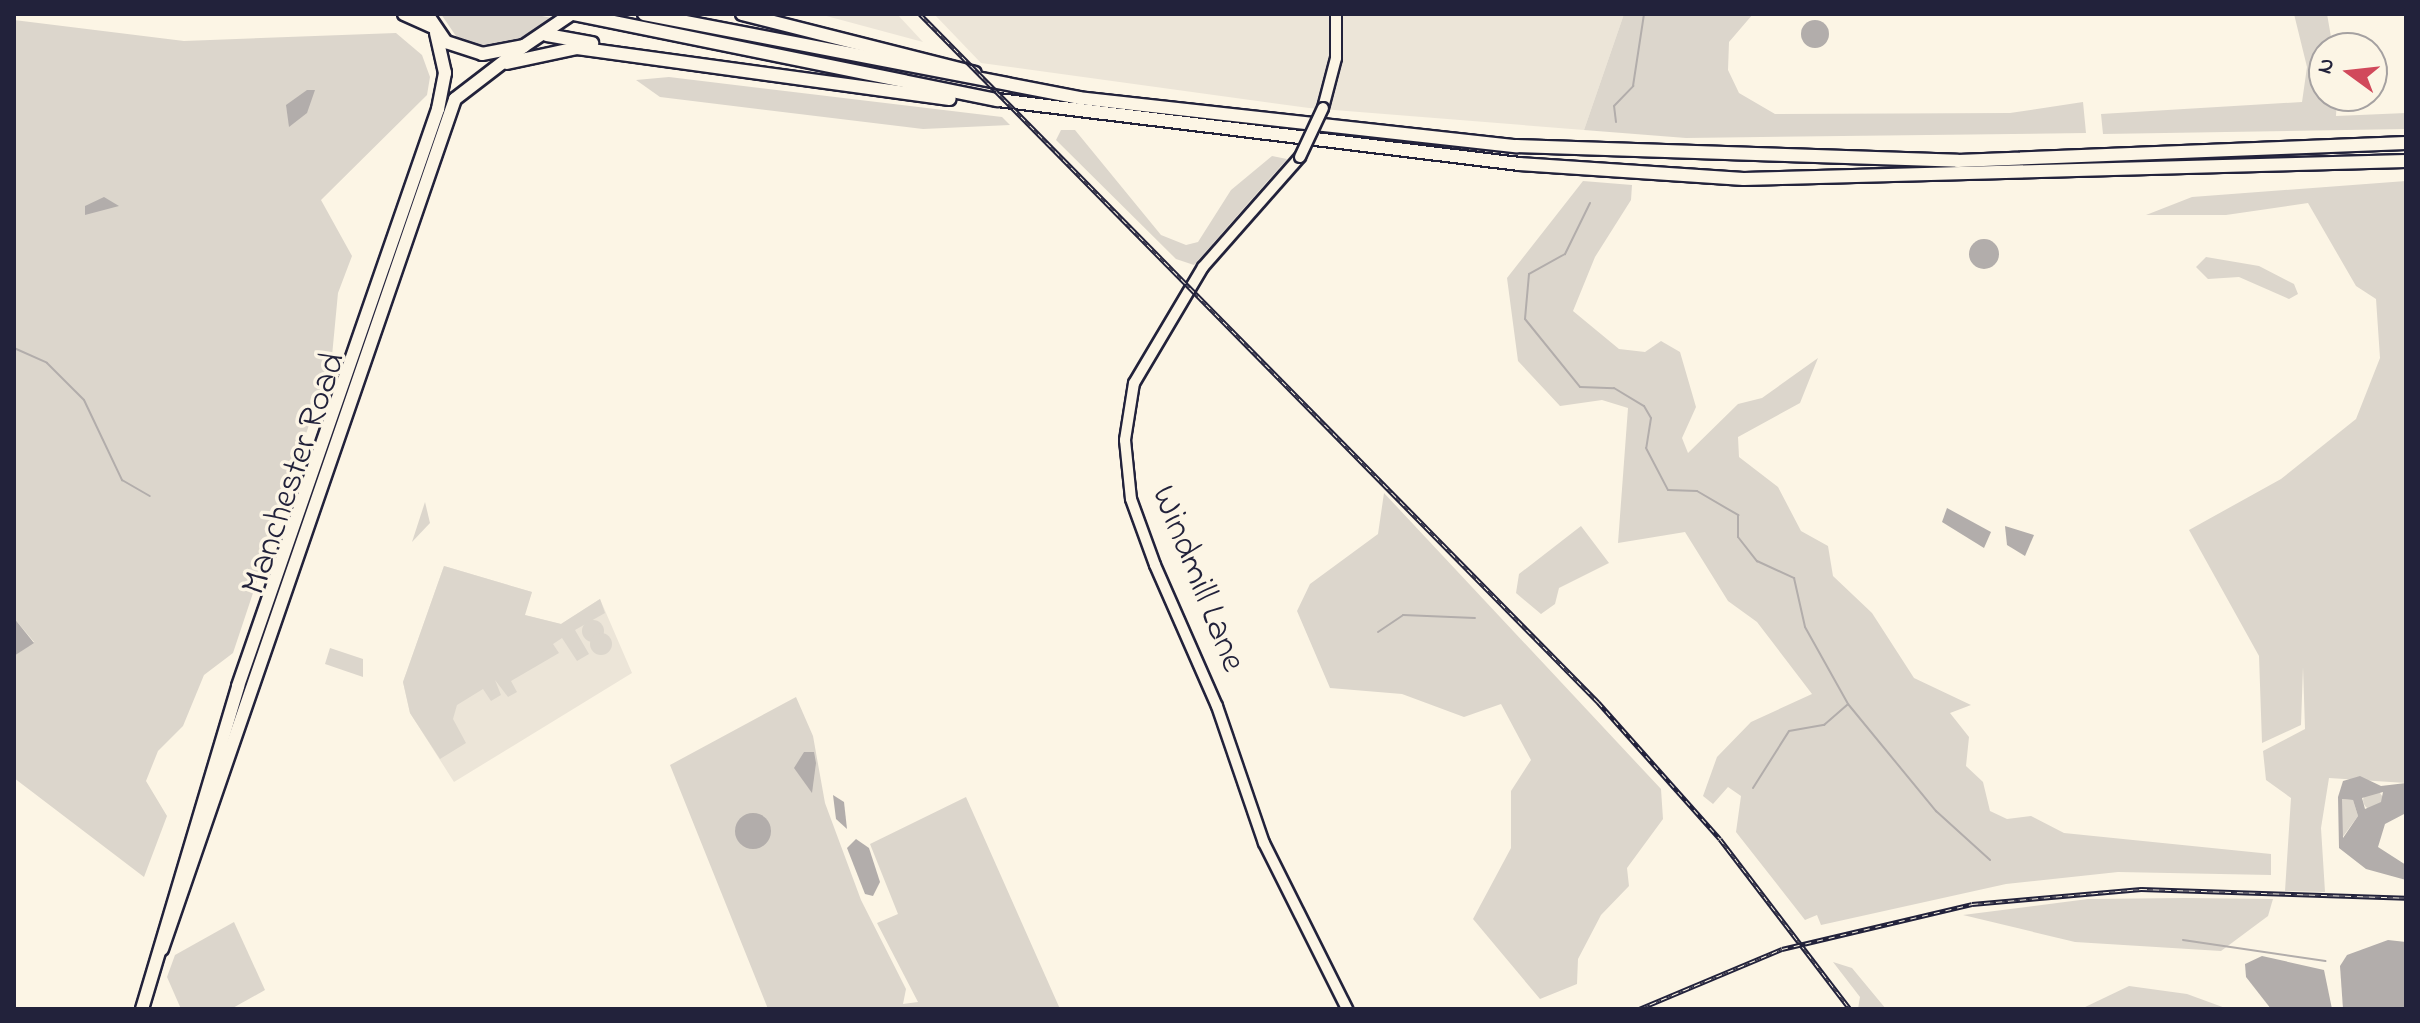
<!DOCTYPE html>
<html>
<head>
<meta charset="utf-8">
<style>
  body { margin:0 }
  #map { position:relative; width:2420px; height:1023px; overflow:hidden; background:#fcf5e5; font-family:"Indie Flower",sans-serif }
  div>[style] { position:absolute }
  .built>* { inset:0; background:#ece5d8 }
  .green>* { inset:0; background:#dcd6cc }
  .round { border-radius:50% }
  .water>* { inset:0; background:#b2adab }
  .stream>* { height:2px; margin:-1px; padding:0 1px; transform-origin:1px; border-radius:1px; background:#b2adab }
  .roads { filter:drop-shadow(2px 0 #22223b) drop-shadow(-2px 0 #22223b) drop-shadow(0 2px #22223b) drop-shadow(0 -2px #22223b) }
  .secondary>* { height:10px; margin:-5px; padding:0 5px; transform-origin:5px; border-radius:5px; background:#fcf5e5 }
  .highway>* { height:12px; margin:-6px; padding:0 6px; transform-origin:6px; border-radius:6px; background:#fcf5e5 }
  .rail>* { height:5px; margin-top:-2.5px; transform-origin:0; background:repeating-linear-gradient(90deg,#fcf5e5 0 6px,#22223b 0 12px); box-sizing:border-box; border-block:2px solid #22223b }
  .bridges { filter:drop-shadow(2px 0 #22223b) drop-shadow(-2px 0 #22223b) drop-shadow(0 2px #22223b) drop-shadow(0 -2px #22223b) }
  .secondary-bridge>* { height:10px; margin:-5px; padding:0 5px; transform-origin:5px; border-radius:5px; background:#fcf5e5 }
  span { translate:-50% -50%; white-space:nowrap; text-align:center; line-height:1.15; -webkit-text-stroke:7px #fcf5e5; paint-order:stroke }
  .street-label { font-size:36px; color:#22223b }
  .frame { position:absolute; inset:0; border:16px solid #22223b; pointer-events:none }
  .north { position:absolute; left:2308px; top:32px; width:80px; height:80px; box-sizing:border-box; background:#fcf5e5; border:2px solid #a5a1a1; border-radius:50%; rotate:285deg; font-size:22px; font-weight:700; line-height:32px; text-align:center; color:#22223b }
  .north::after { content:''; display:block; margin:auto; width:28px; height:36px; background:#d1495b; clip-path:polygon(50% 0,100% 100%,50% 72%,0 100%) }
</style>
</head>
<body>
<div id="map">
  <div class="built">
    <div style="clip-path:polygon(819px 14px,897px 14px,923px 42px)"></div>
    <div style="clip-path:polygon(934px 14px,1624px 14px,1584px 130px,1309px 108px,981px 63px)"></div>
    <div style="clip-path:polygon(444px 566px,532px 592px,524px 615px,561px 624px,600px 599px,632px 673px,454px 782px,410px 713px,403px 682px)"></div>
  </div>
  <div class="green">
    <div style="clip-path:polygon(441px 14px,532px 14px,557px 19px,516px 42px,481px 48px,462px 45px)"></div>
    <div style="clip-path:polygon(1624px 14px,1753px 14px,1729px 42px,1728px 70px,1739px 93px,1775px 114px,2010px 113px,2083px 102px,2086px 133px,1686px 138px,1584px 130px)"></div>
    <div style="clip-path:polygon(2294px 14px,2327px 14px,2333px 48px,2324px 48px,2324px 96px,2337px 96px,2336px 116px,2406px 113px,2406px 129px,2103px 134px,2101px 114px,2302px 102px,2307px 67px)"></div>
    <div style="clip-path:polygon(14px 20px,184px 41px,396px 33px,422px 55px,430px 77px,427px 95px,321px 200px,352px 256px,338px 293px,332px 356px,233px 653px,204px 675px,183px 726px,158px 751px,146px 781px,167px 816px,144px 877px,14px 778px,14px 656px,34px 642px,14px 618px)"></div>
    <div style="clip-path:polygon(669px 77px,1002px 117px,1010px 125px,923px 129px,660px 97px,636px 80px)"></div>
    <div style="clip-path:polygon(1061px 130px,1075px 130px,1161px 235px,1186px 245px,1198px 242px,1231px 190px,1272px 156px,1287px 159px,1194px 265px,1176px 259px,1056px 140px)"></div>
    <div style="clip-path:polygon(1583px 181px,1632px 185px,1631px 200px,1595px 257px,1573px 311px,1619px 349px,1645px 352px,1661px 341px,1680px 352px,1696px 407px,1682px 438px,1688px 453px,1738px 404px,1762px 398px,1818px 358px,1800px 403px,1738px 437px,1739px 457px,1778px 487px,1801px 531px,1828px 546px,1833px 576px,1872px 613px,1914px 678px,1971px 705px,1950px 713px,1969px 737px,1966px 766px,1983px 782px,1990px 811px,2007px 819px,2031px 816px,2064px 833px,2271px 854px,2271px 875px,2118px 872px,2006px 884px,1821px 925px,1817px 915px,1805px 920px,1736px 832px,1741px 796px,1728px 787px,1713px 804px,1703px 796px,1717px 757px,1751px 722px,1812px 694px,1757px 622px,1728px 601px,1685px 532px,1618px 543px,1628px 408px,1602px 400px,1560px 406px,1518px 361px,1507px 278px)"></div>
    <div style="clip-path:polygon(2406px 181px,2406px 783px,2329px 778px,2321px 828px,2325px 892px,2285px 891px,2291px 798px,2266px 780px,2263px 751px,2305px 729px,2303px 667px,2301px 725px,2262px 743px,2259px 656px,2189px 530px,2281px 479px,2356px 419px,2380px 358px,2376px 299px,2356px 286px,2308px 203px,2226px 215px,2146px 215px,2192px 197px)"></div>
    <div style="clip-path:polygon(2206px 257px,2259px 266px,2294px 284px,2298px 294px,2289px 299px,2239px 277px,2208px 279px,2196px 267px)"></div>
    <div style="clip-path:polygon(1384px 493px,1661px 789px,1663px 819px,1627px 868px,1629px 886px,1601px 915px,1578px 959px,1577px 984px,1540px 999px,1473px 919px,1511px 848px,1511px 791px,1531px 760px,1501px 704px,1464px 717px,1402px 694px,1330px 688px,1297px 611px,1310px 584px,1378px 534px)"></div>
    <div style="clip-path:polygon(425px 502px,430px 523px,412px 542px)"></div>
    <div style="clip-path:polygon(1581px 526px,1609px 563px,1559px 588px,1555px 604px,1541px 614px,1516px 593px,1519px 574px)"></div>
    <div style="clip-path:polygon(444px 566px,532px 592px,525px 615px,561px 624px,600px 599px,605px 613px,575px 630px,589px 654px,577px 661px,562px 638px,553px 644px,559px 653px,511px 681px,517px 692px,508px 697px,495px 680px,501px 695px,491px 701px,483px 689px,457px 705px,453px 719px,466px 743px,440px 759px,410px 713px,403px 682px)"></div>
    <div class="round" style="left:582px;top:620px;width:22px;height:22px"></div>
    <div class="round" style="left:590px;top:633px;width:22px;height:22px"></div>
    <div style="clip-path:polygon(330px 648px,363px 659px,363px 677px,325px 664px)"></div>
    <div style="clip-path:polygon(796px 697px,813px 736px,825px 803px,861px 900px,906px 989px,903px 1004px,918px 1002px,877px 923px,898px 914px,870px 844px,966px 797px,1060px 1009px,768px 1009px,670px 765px)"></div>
    <div class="round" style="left:2363px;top:790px;width:20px;height:20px"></div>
    <div style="clip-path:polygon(2342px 799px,2353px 800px,2358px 816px,2342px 838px)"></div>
    <div style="clip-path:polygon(2088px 899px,2185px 898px,2273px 899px,2268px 916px,2221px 951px,2075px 942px,1963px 915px)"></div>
    <div style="clip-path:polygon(234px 922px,265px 990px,231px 1009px,181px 1009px,167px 977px,175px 955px)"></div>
    <div style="clip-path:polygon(1833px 962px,1852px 968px,1886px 1009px,1858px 1009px,1860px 997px)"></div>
    <div style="clip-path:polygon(2129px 986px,2187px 994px,2228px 1009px,2081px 1009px)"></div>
  </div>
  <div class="water">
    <div class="round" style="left:1801px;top:20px;width:28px;height:28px"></div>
    <div style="clip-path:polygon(307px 90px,315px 90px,307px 113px,289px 127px,286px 105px)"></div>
    <div style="clip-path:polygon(104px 197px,119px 206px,85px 215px,85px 206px)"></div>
    <div class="round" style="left:1969px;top:239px;width:30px;height:30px"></div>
    <div style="clip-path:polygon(1947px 508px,1991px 532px,1984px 548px,1942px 522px)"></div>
    <div style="clip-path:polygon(2005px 526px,2034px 535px,2025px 556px,2007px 545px)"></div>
    <div style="clip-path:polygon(14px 618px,34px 643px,14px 656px)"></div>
    <div style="clip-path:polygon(804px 752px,814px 752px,816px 763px,812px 793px,794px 768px)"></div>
    <div style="clip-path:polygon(evenodd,2360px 776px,2381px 786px,2406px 783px,2406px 813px,2385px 824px,2378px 847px,2406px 865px,2406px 880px,2366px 869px,2339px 848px,2338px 797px,2343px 781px,2360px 776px,2383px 792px,2381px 802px,2365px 809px,2362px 798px,2383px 792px,2360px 776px,2342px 799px,2353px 800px,2358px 816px,2343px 838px,2342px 799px)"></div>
    <div style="clip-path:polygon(833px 795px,844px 802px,847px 829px,836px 819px)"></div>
    <div class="round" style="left:735px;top:813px;width:36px;height:36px"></div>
    <div style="clip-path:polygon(856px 839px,869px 848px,880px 882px,873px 896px,865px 894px,847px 848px)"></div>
    <div style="clip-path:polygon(2388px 940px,2406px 942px,2406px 1009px,2343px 1009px,2340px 966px,2347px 955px)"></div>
    <div style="clip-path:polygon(2262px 956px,2324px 970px,2332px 1009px,2271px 1009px,2246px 977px,2245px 964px)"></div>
  </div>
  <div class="stream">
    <div style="left:1616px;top:122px;width:16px;rotate:-97deg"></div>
    <div style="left:1614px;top:106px;width:28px;rotate:-46deg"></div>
    <div style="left:1633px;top:86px;width:73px;rotate:-81.3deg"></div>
    <div style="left:1590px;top:203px;width:57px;rotate:116.1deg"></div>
    <div style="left:1565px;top:254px;width:41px;rotate:150.9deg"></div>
    <div style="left:1529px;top:274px;width:45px;rotate:95.1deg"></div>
    <div style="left:1525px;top:319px;width:87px;rotate:51deg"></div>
    <div style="left:1580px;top:387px;width:34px;rotate:2deg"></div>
    <div style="left:1614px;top:388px;width:35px;rotate:31deg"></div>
    <div style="left:1644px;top:406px;width:14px;rotate:60deg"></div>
    <div style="left:1651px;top:418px;width:30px;rotate:99deg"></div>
    <div style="left:1646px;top:448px;width:47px;rotate:62.4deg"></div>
    <div style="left:1668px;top:490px;width:29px;rotate:2deg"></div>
    <div style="left:1697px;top:491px;width:48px;rotate:30.3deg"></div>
    <div style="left:1738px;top:515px;width:22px;rotate:90deg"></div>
    <div style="left:1738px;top:537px;width:31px;rotate:52deg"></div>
    <div style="left:1757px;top:561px;width:41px;rotate:24.7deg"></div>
    <div style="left:1794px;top:578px;width:50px;rotate:77.3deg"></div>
    <div style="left:1805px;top:627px;width:88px;rotate:60.8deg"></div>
    <div style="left:1848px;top:704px;width:139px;rotate:50.6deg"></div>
    <div style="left:1936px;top:811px;width:73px;rotate:42.2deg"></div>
    <div style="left:14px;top:348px;width:36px;rotate:24deg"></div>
    <div style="left:47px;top:363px;width:52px;rotate:45deg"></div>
    <div style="left:84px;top:400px;width:89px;rotate:64.6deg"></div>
    <div style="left:122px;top:480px;width:32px;rotate:30deg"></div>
    <div style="left:1378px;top:632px;width:30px;rotate:-34deg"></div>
    <div style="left:1403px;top:615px;width:72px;rotate:2.4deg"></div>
    <div style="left:1753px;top:788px;width:67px;rotate:-57.7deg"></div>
    <div style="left:1789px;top:731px;width:36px;rotate:-10deg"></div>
    <div style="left:1824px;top:725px;width:32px;rotate:-41deg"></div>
    <div style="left:2183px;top:940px;width:144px;rotate:8.4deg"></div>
  </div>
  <div class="roads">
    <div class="secondary">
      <div style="left:1323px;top:108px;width:52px;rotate:-75.4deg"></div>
      <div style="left:1336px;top:58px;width:44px;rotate:-90deg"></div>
      <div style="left:1300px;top:157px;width:147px;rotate:131.4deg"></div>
      <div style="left:1203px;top:267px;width:135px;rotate:120.7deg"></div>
      <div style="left:1134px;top:383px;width:58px;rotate:99deg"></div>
      <div style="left:1125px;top:440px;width:59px;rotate:84.2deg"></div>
      <div style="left:1131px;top:499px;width:70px;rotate:70deg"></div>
      <div style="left:1155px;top:565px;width:154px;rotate:66.3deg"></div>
      <div style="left:1217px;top:706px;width:145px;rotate:71.1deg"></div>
      <div style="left:1264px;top:843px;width:186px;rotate:63.4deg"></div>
    </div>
    <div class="highway">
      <div style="left:404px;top:14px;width:30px;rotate:24deg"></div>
      <div style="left:427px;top:14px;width:34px;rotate:56deg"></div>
      <div style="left:446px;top:42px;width:38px;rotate:18deg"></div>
      <div style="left:482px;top:54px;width:43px;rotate:-10.8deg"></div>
      <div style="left:524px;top:46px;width:57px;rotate:-34.2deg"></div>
      <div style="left:574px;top:14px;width:433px;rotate:11.5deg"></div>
      <div style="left:998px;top:100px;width:525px;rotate:7deg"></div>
      <div style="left:1519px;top:164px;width:225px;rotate:3.8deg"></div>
      <div style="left:1744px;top:179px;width:662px;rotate:-1.56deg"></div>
      <div style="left:644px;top:14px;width:443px;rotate:10.9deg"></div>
      <div style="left:1079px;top:98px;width:440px;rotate:6.3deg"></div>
      <div style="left:1516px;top:146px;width:442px;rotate:1.9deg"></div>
      <div style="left:1958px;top:161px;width:448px;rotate:-2.3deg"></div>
      <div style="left:742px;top:14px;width:240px;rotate:14.2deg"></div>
      <div style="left:547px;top:35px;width:46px;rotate:10.1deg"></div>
      <div style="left:507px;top:63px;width:72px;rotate:-12.1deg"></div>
      <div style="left:577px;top:48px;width:376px;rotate:7.8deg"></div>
      <div style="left:162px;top:949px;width:899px;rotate:-70.98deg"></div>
      <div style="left:455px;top:99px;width:87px;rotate:-37.5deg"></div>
      <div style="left:142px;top:1009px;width:337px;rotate:-73.4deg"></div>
      <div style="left:238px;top:686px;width:611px;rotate:-70.88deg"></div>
      <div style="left:438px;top:109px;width:37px;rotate:-79deg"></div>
      <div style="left:445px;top:73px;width:41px;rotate:-102.7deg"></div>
    </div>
  </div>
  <div class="rail">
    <div style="left:920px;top:14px;width:966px;rotate:45.42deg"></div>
    <div style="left:1598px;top:702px;width:183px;rotate:48.3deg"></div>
    <div style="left:1720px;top:839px;width:214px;rotate:52.6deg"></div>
    <div style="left:1639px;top:1009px;width:155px;rotate:-22.8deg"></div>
    <div style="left:1782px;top:949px;width:195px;rotate:-13.3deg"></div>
    <div style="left:1972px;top:904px;width:170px;rotate:-5.1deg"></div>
    <div style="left:2141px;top:889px;width:265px;rotate:1.9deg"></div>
  </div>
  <div class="bridges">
    <div class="secondary-bridge">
      <div style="left:1300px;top:157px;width:54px;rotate:-64.9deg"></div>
    </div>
  </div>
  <div class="street-label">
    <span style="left:295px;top:474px;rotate:-71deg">Manchester Road</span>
    <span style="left:1197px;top:579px;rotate:68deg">Windmill Lane</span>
  </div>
  <div class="frame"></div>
  <div class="north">N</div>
</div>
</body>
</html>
